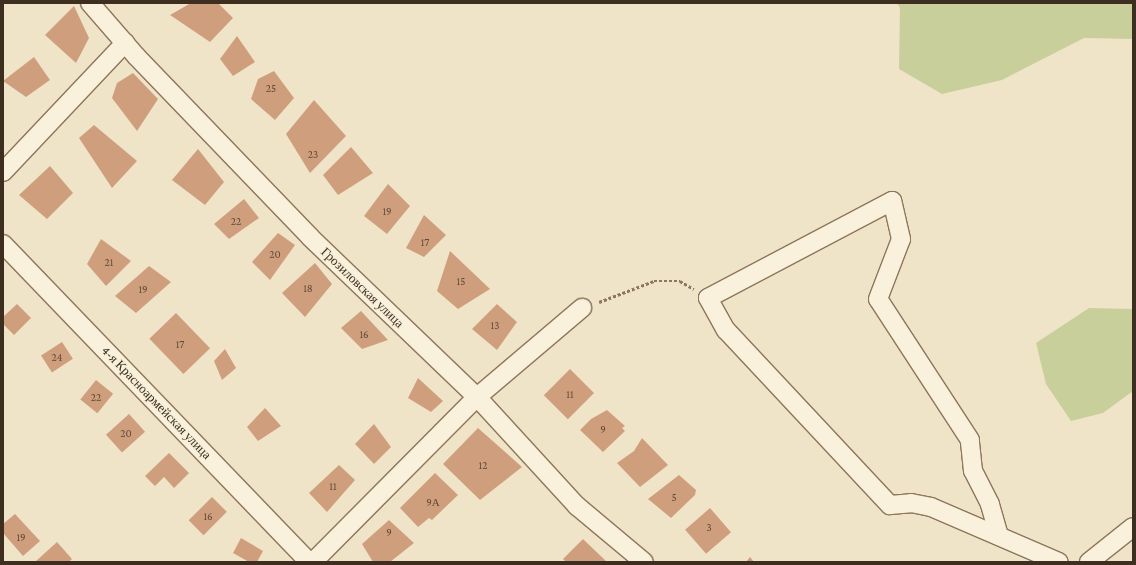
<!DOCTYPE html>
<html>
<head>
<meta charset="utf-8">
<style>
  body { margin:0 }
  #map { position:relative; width:1136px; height:565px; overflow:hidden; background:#f0e4c8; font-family:"Crimson Pro",serif }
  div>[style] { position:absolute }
  .green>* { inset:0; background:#c9cf9b }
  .building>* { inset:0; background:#cf9f7d; transform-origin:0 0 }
  .path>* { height:2.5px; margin-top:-1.25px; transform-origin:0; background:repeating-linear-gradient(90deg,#8d765c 0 3px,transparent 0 5px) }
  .roads { filter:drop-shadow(1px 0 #8d765c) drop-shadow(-1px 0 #8d765c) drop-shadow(0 1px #8d765c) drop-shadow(0 -1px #8d765c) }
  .minor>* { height:18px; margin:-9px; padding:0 9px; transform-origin:9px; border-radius:9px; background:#faf1dc }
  span { translate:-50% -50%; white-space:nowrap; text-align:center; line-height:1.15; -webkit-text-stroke:3px #f7eed8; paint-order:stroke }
  .number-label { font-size:11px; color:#624a37 }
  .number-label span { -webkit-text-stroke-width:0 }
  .street-label { font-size:13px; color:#3d2e20 }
  .frame { position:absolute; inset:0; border:4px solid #3d2e20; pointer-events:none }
</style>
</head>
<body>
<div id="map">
  <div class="green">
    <div style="clip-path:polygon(897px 3px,1133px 3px,1133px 39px,1084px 38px,1002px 80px,942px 94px,899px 69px,900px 8px)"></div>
    <div style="clip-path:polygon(1089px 308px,1133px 309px,1133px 391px,1103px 413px,1071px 421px,1046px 384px,1036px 343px)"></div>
  </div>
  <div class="building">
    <div style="clip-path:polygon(191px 3px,218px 3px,233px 18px,210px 42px,170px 15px)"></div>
    <div style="clip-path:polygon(74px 6px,89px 38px,76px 63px,45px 35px)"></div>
    <div style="clip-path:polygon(237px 36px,255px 62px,233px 76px,220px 59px)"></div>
    <div style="clip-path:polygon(34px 57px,50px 80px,26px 97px,3px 81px)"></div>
    <div style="clip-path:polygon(274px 71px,294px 98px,275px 120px,251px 99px,258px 79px)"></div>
    <div style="clip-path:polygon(133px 73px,158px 99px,137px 131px,112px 98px,117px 83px)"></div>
    <div style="clip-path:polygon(314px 100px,346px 136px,310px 173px,286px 134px)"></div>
    <div style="clip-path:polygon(94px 125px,137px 161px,112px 188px,79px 138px)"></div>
    <div style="clip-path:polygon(351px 147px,373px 173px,338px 195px,323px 175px)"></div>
    <div style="clip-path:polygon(198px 149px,224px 182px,205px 205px,172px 180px)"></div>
    <div style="clip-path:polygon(50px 166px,73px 193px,47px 219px,19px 195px)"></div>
    <div style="clip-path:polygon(388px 184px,410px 206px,387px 234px,364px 216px)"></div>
    <div style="clip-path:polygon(244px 199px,259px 218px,229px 239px,214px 224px)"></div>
    <div style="clip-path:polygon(424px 215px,446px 235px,424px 257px,406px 248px)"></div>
    <div style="clip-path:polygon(278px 233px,295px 245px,270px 280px,252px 262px)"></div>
    <div style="clip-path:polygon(101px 239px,131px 261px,106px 286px,87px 264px)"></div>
    <div style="clip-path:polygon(450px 251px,490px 289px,458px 309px,437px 291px)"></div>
    <div style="clip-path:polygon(315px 263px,332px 284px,305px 317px,282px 293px)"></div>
    <div style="clip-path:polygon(149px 266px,171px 282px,136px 313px,115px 296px)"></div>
    <div style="clip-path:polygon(17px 304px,31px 318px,14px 335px,3px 324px,3px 317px)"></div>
    <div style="clip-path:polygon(497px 304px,517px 322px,497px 350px,472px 329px)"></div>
    <div style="clip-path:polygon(361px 311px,388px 340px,362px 349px,341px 328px)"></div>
    <div style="left:176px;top:313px;width:49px;height:37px;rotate:46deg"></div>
    <div style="left:62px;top:342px;width:20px;height:25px;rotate:57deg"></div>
    <div style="clip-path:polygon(225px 349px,236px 368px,222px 380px,214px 361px)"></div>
    <div style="left:570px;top:369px;width:34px;height:37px;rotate:45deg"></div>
    <div style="clip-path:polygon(418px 378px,443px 401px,431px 412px,408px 398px)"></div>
    <div style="left:96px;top:380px;width:22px;height:25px;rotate:39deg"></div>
    <div style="clip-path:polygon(265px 408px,281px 426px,258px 441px,247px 427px)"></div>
    <div style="clip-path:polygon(607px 410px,625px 426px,622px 428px,625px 431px,603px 452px,580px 430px,591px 419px)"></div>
    <div style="left:129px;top:414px;width:24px;height:31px;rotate:48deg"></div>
    <div style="clip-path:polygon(374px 424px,391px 447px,374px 464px,355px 444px)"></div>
    <div style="clip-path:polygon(478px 428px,522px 467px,480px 500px,443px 464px)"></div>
    <div style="clip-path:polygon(642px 438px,668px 465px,640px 487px,617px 463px,634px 451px)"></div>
    <div style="clip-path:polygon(169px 453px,189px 473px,174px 488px,164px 477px,155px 486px,145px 476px)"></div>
    <div style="clip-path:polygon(339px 465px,355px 480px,327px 512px,309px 493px)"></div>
    <div style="clip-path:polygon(435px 473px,458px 495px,432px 520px,429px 518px,418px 527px,400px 508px)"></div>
    <div style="clip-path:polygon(679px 475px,696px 490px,695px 495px,671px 518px,648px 499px)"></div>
    <div style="left:212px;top:497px;width:21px;height:33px;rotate:45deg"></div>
    <div style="left:710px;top:508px;width:32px;height:33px;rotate:49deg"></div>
    <div style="clip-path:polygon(15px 514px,40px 541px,23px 556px,3px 533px,3px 524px)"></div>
    <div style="clip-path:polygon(389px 520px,414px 543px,390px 562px,373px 562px,362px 544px)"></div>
    <div style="clip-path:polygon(241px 538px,263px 551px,257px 562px,249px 562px,233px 553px)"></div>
    <div style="clip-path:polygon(583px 539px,607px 562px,566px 562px,563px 559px)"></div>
    <div style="clip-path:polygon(57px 542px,72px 559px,69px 562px,35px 562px)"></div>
    <div style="clip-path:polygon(750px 557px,754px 562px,746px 562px)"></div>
  </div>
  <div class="path">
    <div style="left:599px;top:302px;width:59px;rotate:-20.9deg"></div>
    <div style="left:654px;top:281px;width:26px"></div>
    <div style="left:680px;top:281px;width:16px;rotate:30deg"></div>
  </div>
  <div class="roads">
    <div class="minor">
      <div style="left:90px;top:3px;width:70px;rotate:49deg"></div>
      <div style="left:136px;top:56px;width:252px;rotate:46.1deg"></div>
      <div style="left:311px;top:238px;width:230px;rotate:43.8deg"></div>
      <div style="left:477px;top:397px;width:148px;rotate:47.5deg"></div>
      <div style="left:577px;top:506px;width:87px;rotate:39.9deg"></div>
      <div style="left:3px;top:172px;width:178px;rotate:-46.6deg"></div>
      <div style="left:3px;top:244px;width:441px;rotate:46.1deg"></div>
      <div style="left:999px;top:536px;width:33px;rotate:-106deg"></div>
      <div style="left:990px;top:504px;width:37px;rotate:-117deg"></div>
      <div style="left:973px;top:471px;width:31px;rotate:-96deg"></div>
      <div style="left:970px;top:440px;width:168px;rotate:-123.1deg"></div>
      <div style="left:878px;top:299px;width:64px;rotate:-69deg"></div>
      <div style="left:901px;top:239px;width:39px;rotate:-103deg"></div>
      <div style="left:892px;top:201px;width:208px;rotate:152.2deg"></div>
      <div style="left:708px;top:298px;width:37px;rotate:61deg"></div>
      <div style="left:726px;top:330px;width:240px;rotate:46.9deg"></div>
      <div style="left:890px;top:505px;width:21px;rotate:-5deg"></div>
      <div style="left:911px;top:503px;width:20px;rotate:11deg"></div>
      <div style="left:931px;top:507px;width:139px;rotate:23.3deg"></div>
      <div style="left:313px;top:562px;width:233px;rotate:-45.2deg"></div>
      <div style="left:477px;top:397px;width:138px;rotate:-40.3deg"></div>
      <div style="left:1089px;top:562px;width:56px;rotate:-38.5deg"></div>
    </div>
  </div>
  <div class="number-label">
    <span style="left:271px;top:88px">25</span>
    <span style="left:313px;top:154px">23</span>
    <span style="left:387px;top:211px">19</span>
    <span style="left:236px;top:221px">22</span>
    <span style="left:425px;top:242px">17</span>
    <span style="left:275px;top:254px">20</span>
    <span style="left:109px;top:262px">21</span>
    <span style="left:461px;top:281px">15</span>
    <span style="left:308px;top:288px">18</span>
    <span style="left:143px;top:289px">19</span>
    <span style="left:495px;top:325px">13</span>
    <span style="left:364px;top:334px">16</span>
    <span style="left:180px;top:344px">17</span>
    <span style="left:57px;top:357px">24</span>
    <span style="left:570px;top:394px">11</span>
    <span style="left:96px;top:397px">22</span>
    <span style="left:603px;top:429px">9</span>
    <span style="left:126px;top:433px">20</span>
    <span style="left:483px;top:465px">12</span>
    <span style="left:333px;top:486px">11</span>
    <span style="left:674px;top:497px">5</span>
    <span style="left:433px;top:502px">9А</span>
    <span style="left:208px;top:516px">16</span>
    <span style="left:709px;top:527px">3</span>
    <span style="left:389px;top:532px">9</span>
    <span style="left:21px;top:537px">19</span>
  </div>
  <div class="street-label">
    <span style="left:362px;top:288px;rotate:44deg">Грозиловская улица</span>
    <span style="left:156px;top:403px;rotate:46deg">4-я Красноармейская улица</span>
  </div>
  <div class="frame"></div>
</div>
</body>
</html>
